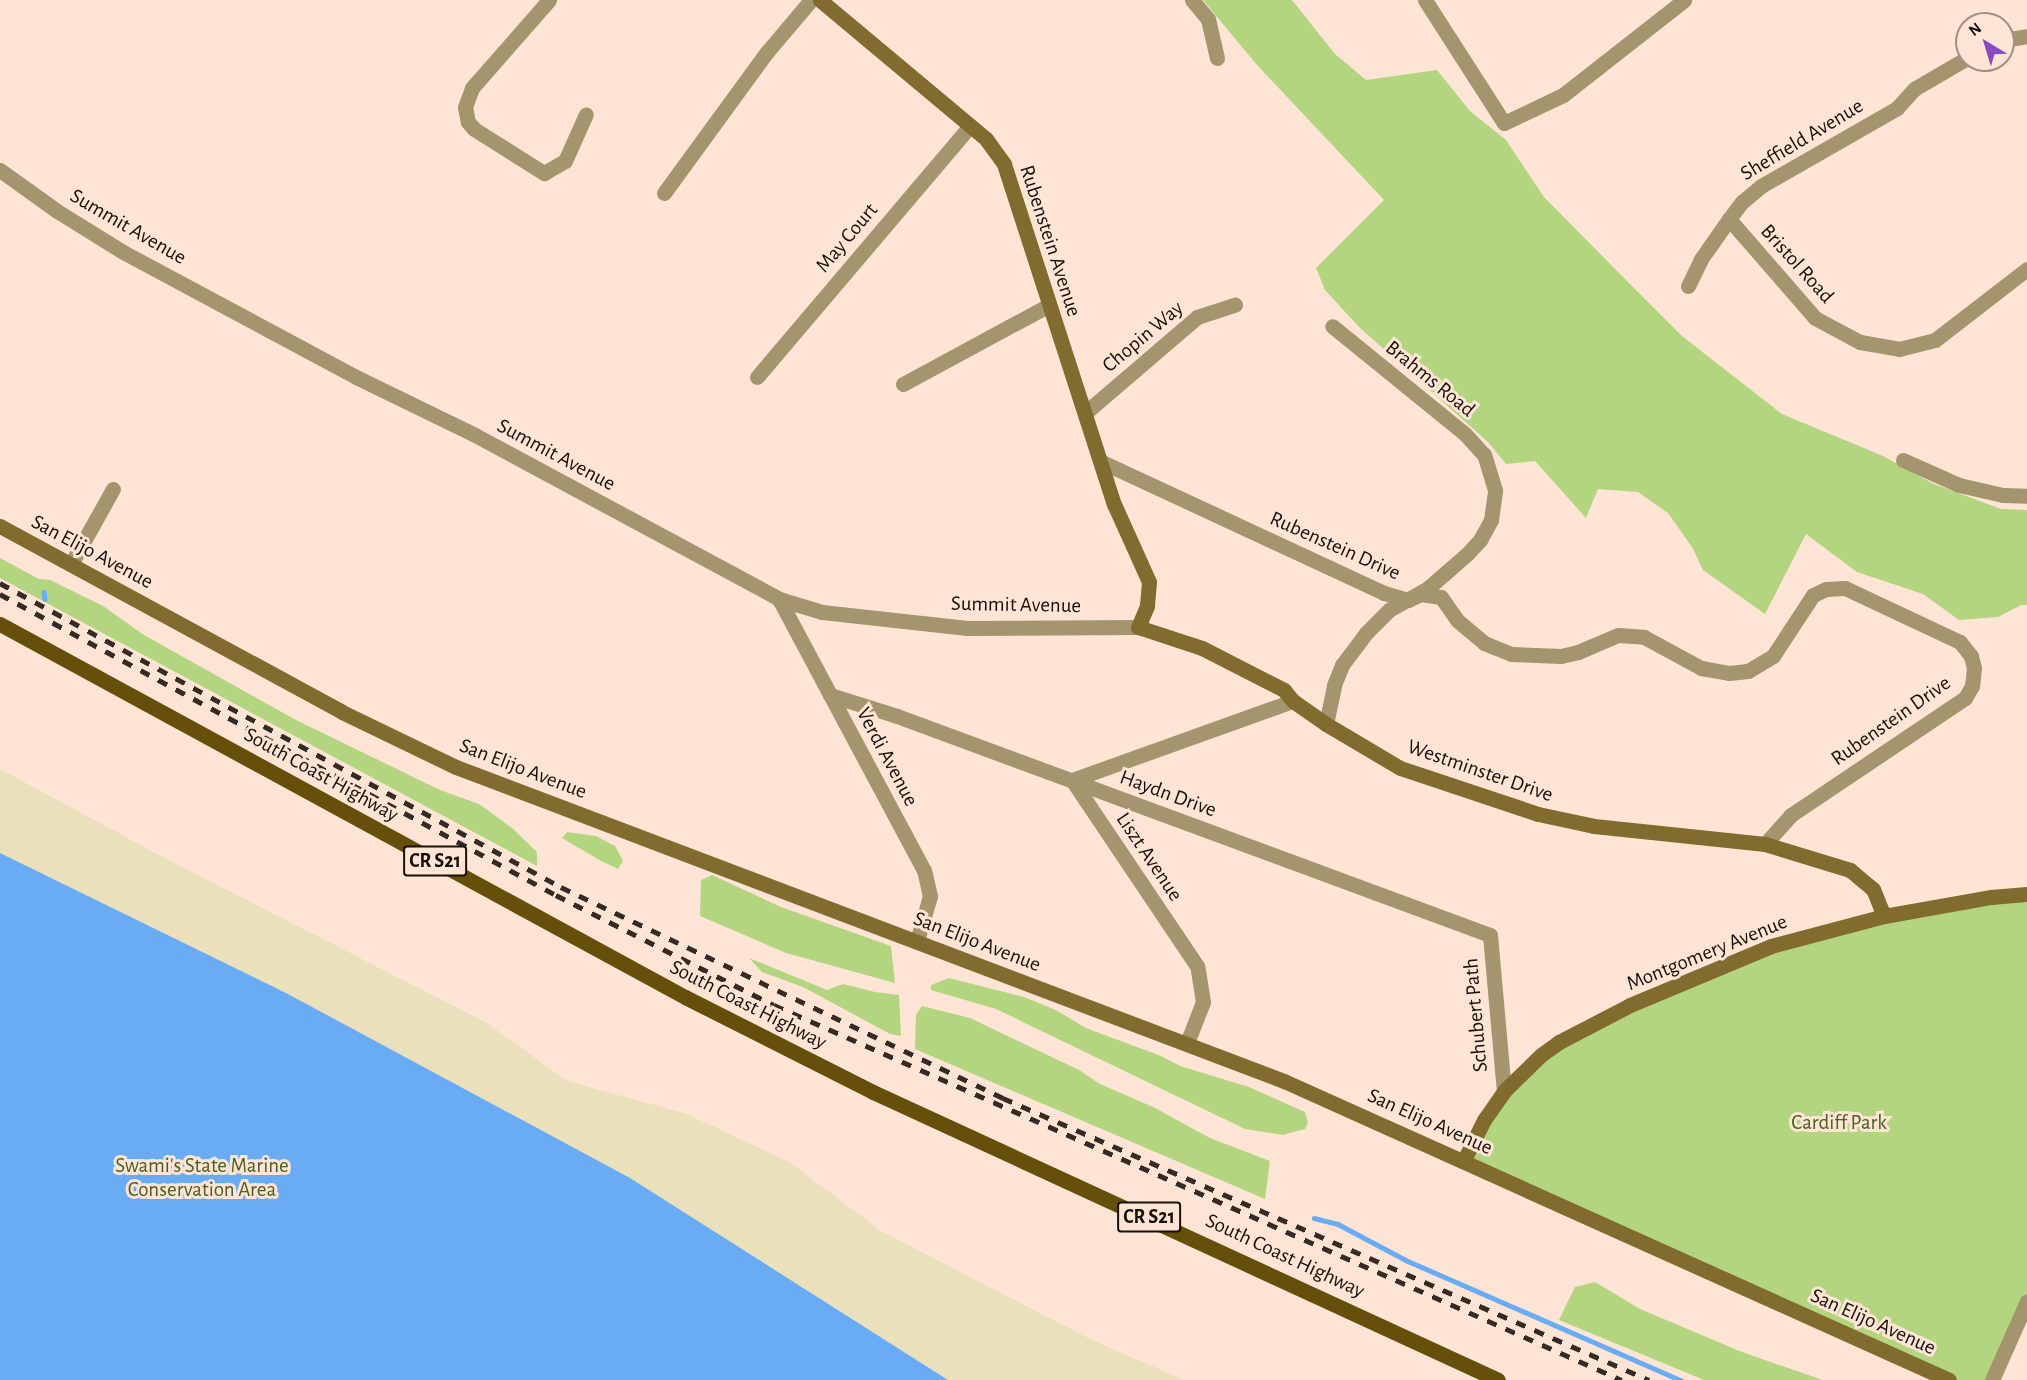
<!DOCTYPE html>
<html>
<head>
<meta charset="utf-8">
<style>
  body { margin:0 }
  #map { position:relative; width:2027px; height:1380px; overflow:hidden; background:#fee4d5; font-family:"Alegreya Sans",sans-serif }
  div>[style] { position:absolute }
  .green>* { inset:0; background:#b4d580 }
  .sand>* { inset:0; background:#eae0bb }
  .water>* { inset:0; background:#69acf4 }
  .stream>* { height:4.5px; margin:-2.25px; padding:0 2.25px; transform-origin:2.25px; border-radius:2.25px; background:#69acf4 }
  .street>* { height:15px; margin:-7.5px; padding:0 7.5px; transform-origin:7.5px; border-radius:7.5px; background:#a4956e }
  .secondary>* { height:15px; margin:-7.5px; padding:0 7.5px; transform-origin:7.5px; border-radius:7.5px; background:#826b2e }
  .primary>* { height:15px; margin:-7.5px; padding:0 7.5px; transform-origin:7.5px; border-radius:7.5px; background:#654f0a }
  .rail>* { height:4.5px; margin-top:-2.25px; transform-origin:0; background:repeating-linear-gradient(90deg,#352b24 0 10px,transparent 0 20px) }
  span { translate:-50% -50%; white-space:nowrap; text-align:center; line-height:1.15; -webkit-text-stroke:6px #fee4d5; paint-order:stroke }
  .shield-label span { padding:2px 4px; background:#fee4d5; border:2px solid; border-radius:4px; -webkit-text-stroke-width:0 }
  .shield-label { font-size:20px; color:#170f0a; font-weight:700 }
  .street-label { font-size:21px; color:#170f0a }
  .park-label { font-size:21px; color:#4a6021 }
  .north { position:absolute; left:1955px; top:12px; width:60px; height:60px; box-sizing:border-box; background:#fee4d5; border:2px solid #a28f84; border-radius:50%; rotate:322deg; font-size:16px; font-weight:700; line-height:24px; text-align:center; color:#170f0a }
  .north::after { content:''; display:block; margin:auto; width:21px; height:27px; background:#8a4cc2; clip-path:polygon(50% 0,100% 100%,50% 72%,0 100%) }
</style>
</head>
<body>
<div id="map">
  <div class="green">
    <div style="clip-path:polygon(1203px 0,1292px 0,1335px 54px,1366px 80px,1437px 70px,1470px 111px,1506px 140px,1544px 197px,1624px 278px,1682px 336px,1782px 414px,1883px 456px,1934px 484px,2001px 509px,2027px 510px,2027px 605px,2021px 605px,1998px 617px,1959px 620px,1923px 594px,1857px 572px,1806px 534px,1765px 614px,1703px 570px,1692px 547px,1668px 513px,1638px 492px,1598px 489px,1586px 518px,1535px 461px,1506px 464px,1488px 442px,1359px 327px,1325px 290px,1316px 268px,1384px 200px,1257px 65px)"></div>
    <div style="clip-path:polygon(0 558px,39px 579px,50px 580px,103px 606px,144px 635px,296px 720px,440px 790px,479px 804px,512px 828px,537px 852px,537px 866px,0 578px)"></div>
    <div style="clip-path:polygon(567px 832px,596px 836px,615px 846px,623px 861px,618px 869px,601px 861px,562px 838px)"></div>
    <div style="clip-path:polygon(712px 875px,781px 907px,891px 946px,895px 983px,786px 953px,700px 916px,701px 880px)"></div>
    <div style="clip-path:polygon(2027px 895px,2027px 1297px,1993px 1380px,1948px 1380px,1464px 1160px,1490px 1110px,1567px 1038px,1832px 929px)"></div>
    <div style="clip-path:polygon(749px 958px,827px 990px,843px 984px,875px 992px,899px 995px,901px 1036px,890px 1034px,803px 987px,762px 972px)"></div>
    <div style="clip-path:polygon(949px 978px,1024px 997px,1056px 1010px,1086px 1028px,1161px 1056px,1180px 1066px,1249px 1087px,1305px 1112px,1308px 1122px,1305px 1129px,1283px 1135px,1245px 1129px,996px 1009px,931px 990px,931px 985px)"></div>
    <div style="clip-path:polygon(922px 1006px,970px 1018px,1079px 1070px,1100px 1084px,1153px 1107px,1210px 1138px,1270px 1161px,1265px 1199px,915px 1049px,916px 1015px)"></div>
    <div style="clip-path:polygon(1595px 1282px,1640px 1309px,1742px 1352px,1823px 1380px,1704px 1380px,1559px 1320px,1575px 1287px)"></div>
  </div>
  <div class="sand">
    <div style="clip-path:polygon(0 769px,159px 855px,487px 1023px,567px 1081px,687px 1114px,789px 1162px,881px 1231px,1092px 1340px,1184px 1380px,948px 1380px,630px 1178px,288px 994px,0 853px)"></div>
  </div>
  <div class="water">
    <div style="clip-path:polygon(0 853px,288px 994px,630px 1178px,948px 1380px,0 1380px)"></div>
  </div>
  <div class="stream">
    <div style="left:44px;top:592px;width:7px;rotate:82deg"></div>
    <div style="left:1314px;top:1218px;width:25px;rotate:14deg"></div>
    <div style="left:1338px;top:1224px;width:79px;rotate:27.9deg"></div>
    <div style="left:1408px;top:1261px;width:298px;rotate:23.6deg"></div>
  </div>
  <div class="street">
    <div style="left:549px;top:0;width:117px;rotate:131.2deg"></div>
    <div style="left:472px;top:88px;width:20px;rotate:110deg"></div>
    <div style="left:465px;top:107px;width:15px;rotate:79deg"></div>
    <div style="left:468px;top:122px;width:9px;rotate:49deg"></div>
    <div style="left:474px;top:129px;width:83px;rotate:32.2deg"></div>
    <div style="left:544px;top:173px;width:24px;rotate:-30deg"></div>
    <div style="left:565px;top:161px;width:51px;rotate:-65.9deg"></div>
    <div style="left:1192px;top:0;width:25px;rotate:50deg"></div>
    <div style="left:1208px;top:19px;width:40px;rotate:77deg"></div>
    <div style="left:1425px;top:0;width:146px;rotate:57.3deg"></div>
    <div style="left:1504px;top:123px;width:65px;rotate:-25.4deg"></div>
    <div style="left:1563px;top:95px;width:154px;rotate:-38.1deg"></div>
    <div style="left:2003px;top:40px;width:24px;rotate:-9deg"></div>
    <div style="left:0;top:170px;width:70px;rotate:35.7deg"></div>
    <div style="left:57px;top:211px;width:78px;rotate:31.8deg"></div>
    <div style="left:123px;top:252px;width:264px;rotate:28.2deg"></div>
    <div style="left:356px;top:377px;width:132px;rotate:26deg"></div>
    <div style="left:475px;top:435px;width:345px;rotate:28.3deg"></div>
    <div style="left:779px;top:599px;width:45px;rotate:16.8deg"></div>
    <div style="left:822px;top:612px;width:146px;rotate:6.3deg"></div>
    <div style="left:967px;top:628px;width:171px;rotate:-0.3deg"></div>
    <div style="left:664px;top:193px;width:175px;rotate:-53.9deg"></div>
    <div style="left:767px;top:52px;width:68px;rotate:-49.8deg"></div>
    <div style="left:1729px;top:219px;width:131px;rotate:49deg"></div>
    <div style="left:1815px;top:318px;width:51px;rotate:28.1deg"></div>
    <div style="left:1860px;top:342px;width:40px;rotate:10deg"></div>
    <div style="left:1899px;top:349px;width:37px;rotate:-14deg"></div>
    <div style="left:1935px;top:340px;width:116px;rotate:-37.7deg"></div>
    <div style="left:1688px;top:286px;width:30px;rotate:-64deg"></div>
    <div style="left:1701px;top:259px;width:49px;rotate:-55deg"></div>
    <div style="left:1729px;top:219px;width:21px;rotate:-53deg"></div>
    <div style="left:1742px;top:202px;width:25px;rotate:-40deg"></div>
    <div style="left:1761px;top:186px;width:157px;rotate:-29.8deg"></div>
    <div style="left:1897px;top:108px;width:25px;rotate:-48deg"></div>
    <div style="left:1914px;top:89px;width:61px;rotate:-30.3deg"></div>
    <div style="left:757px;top:377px;width:329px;rotate:-49.7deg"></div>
    <div style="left:903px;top:384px;width:166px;rotate:-28.4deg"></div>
    <div style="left:1085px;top:413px;width:148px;rotate:-40.6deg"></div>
    <div style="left:1197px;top:317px;width:40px;rotate:-18deg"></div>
    <div style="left:1903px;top:460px;width:61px;rotate:24.1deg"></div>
    <div style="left:1959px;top:485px;width:45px;rotate:12.8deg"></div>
    <div style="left:2003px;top:495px;width:24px;rotate:2deg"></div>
    <div style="left:1102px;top:462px;width:311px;rotate:24.9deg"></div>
    <div style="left:1384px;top:593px;width:25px;rotate:16deg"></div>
    <div style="left:1408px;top:600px;width:14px;rotate:-25deg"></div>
    <div style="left:1421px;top:594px;width:20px;rotate:9deg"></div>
    <div style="left:1441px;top:597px;width:29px;rotate:55deg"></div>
    <div style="left:1458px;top:621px;width:34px;rotate:40deg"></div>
    <div style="left:1484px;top:643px;width:29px;rotate:22deg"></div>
    <div style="left:1511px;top:654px;width:50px;rotate:2.3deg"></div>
    <div style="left:1561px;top:656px;width:17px;rotate:-13deg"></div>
    <div style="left:1578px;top:652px;width:43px;rotate:-23deg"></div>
    <div style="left:1618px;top:635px;width:26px;rotate:4deg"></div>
    <div style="left:1644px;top:637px;width:65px;rotate:28.5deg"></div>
    <div style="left:1701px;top:668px;width:28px;rotate:10deg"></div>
    <div style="left:1729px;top:673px;width:19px;rotate:-6deg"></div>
    <div style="left:1748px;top:671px;width:29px;rotate:-31deg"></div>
    <div style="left:1773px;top:656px;width:73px;rotate:-56.7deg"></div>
    <div style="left:1813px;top:595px;width:14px;rotate:-25deg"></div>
    <div style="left:1826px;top:589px;width:19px;rotate:-3deg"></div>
    <div style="left:1845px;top:588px;width:127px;rotate:25.2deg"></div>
    <div style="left:1960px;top:642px;width:18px;rotate:52deg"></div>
    <div style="left:1971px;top:656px;width:12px;rotate:76deg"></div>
    <div style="left:1974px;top:668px;width:18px;rotate:96deg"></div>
    <div style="left:1972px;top:686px;width:14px;rotate:120deg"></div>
    <div style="left:1965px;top:698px;width:210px;rotate:146.1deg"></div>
    <div style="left:1791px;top:815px;width:39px;rotate:132deg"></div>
    <div style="left:71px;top:564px;width:86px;rotate:-60.8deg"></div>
    <div style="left:779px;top:599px;width:307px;rotate:61.9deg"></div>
    <div style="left:924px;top:870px;width:27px;rotate:77deg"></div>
    <div style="left:930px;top:896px;width:47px;rotate:106.1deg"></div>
    <div style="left:830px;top:695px;width:70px;rotate:17.4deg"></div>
    <div style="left:897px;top:716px;width:632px;rotate:20.27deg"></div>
    <div style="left:1490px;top:935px;width:157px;rotate:84.9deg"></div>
    <div style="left:1326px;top:724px;width:40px;rotate:-78deg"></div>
    <div style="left:1334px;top:685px;width:22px;rotate:-68deg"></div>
    <div style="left:1342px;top:665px;width:40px;rotate:-53deg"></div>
    <div style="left:1366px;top:633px;width:33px;rotate:-45deg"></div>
    <div style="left:1389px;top:610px;width:45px;rotate:-29.4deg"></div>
    <div style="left:1428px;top:588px;width:52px;rotate:-41.1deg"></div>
    <div style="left:1467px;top:554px;width:19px;rotate:-47deg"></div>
    <div style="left:1480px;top:540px;width:23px;rotate:-61deg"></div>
    <div style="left:1491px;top:520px;width:30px;rotate:-82deg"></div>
    <div style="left:1495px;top:490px;width:37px;rotate:-107deg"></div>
    <div style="left:1484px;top:455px;width:28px;rotate:-132deg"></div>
    <div style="left:1465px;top:434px;width:171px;rotate:-140.9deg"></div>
    <div style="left:1187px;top:1043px;width:44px;rotate:-68.7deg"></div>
    <div style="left:1203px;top:1002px;width:36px;rotate:-99deg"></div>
    <div style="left:1197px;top:966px;width:224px;rotate:-123.9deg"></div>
    <div style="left:1072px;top:780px;width:235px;rotate:-19.7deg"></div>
    <div style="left:1992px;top:1380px;width:86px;rotate:-66.1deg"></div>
  </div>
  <div class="secondary">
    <div style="left:820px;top:0;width:217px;rotate:39.9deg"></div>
    <div style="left:986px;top:139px;width:31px;rotate:54deg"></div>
    <div style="left:1004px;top:164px;width:357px;rotate:72.1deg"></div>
    <div style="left:1114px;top:504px;width:85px;rotate:65.8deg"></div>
    <div style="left:1149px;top:582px;width:24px;rotate:95deg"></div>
    <div style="left:1147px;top:606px;width:23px;rotate:113deg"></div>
    <div style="left:1138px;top:627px;width:67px;rotate:18.2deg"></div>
    <div style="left:1202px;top:648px;width:92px;rotate:27.1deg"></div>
    <div style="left:1284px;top:690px;width:14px;rotate:51deg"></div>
    <div style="left:1293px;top:701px;width:40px;rotate:34.9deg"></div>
    <div style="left:1326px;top:724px;width:86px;rotate:30.7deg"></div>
    <div style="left:1400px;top:768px;width:145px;rotate:18.4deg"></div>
    <div style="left:1538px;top:814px;width:57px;rotate:12.1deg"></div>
    <div style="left:1594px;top:826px;width:172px;rotate:6deg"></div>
    <div style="left:1765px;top:844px;width:89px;rotate:17deg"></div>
    <div style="left:1850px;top:870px;width:30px;rotate:40deg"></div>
    <div style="left:1873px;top:889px;width:29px;rotate:68deg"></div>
    <div style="left:0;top:526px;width:389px;rotate:28.5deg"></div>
    <div style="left:342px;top:712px;width:127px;rotate:25.8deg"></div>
    <div style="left:456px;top:767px;width:886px;rotate:20.77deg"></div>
    <div style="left:1284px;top:1081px;width:729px;rotate:24.21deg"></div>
    <div style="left:1464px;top:1160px;width:45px;rotate:-63.4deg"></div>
    <div style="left:1484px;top:1120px;width:35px;rotate:-55deg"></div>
    <div style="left:1504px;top:1091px;width:52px;rotate:-44.2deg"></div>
    <div style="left:1541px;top:1055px;width:22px;rotate:-36deg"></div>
    <div style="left:1559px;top:1042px;width:80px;rotate:-27.5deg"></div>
    <div style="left:1630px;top:1005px;width:153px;rotate:-22.7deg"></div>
    <div style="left:1771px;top:946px;width:117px;rotate:-14.9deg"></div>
    <div style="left:1884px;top:916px;width:109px;rotate:-10.1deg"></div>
    <div style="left:1991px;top:897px;width:36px;rotate:-5deg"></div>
  </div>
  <div class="primary">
    <div style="left:0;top:624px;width:780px;rotate:28.57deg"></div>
    <div style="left:685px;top:997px;width:211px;rotate:26.8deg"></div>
    <div style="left:873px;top:1092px;width:688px;rotate:24.74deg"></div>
  </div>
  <div class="rail">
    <div style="left:0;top:583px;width:638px;rotate:28.45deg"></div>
    <div style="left:561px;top:887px;width:490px;rotate:25.5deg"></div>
    <div style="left:1003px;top:1098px;width:705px;rotate:23.58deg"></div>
    <div style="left:0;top:594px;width:632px;rotate:28.43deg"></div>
    <div style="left:556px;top:895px;width:244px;rotate:26.8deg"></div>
    <div style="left:774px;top:1005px;width:927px;rotate:23.86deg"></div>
  </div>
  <div class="shield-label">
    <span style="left:435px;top:861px">CR S21</span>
    <span style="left:1149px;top:1217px">CR S21</span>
  </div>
  <div class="street-label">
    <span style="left:1802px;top:140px;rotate:-31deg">Sheffield Avenue</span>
    <span style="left:128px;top:227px;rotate:30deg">Summit Avenue</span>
    <span style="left:847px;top:238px;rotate:-50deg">May Court</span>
    <span style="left:1050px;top:241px;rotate:72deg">Rubenstein Avenue</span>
    <span style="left:1797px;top:264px;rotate:48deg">Bristol Road</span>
    <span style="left:1143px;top:337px;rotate:-40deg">Chopin Way</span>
    <span style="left:1430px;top:379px;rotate:39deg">Brahms Road</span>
    <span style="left:556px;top:455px;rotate:28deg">Summit Avenue</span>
    <span style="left:1335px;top:546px;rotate:24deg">Rubenstein Drive</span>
    <span style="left:92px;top:552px;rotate:28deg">San Elijo Avenue</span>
    <span style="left:1016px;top:605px;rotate:1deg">Summit Avenue</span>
    <span style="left:1891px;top:721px;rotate:-35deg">Rubenstein Drive</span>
    <span style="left:887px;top:757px;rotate:62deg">Verdi Avenue</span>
    <span style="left:523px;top:769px;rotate:21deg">San Elijo Avenue</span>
    <span style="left:1480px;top:771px;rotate:19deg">Westminster Drive</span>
    <span style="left:321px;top:775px;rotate:29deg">South Coast Highway</span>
    <span style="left:1168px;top:794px;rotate:20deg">Haydn Drive</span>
    <span style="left:1149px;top:857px;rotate:56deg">Liszt Avenue</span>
    <span style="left:977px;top:942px;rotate:21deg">San Elijo Avenue</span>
    <span style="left:1707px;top:953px;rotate:-22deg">Montgomery Avenue</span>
    <span style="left:748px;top:1005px;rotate:27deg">South Coast Highway</span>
    <span style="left:1476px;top:1015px;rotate:-95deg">Schubert Path</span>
    <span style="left:1430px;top:1122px;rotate:24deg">San Elijo Avenue</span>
    <span style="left:1285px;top:1256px;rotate:25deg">South Coast Highway</span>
    <span style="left:1873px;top:1322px;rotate:24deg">San Elijo Avenue</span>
  </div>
  <div class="park-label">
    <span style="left:1839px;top:1123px">Cardiff Park</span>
    <span style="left:202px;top:1178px">Swami's State Marine<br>Conservation Area</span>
  </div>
  <div class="north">N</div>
</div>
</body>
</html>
